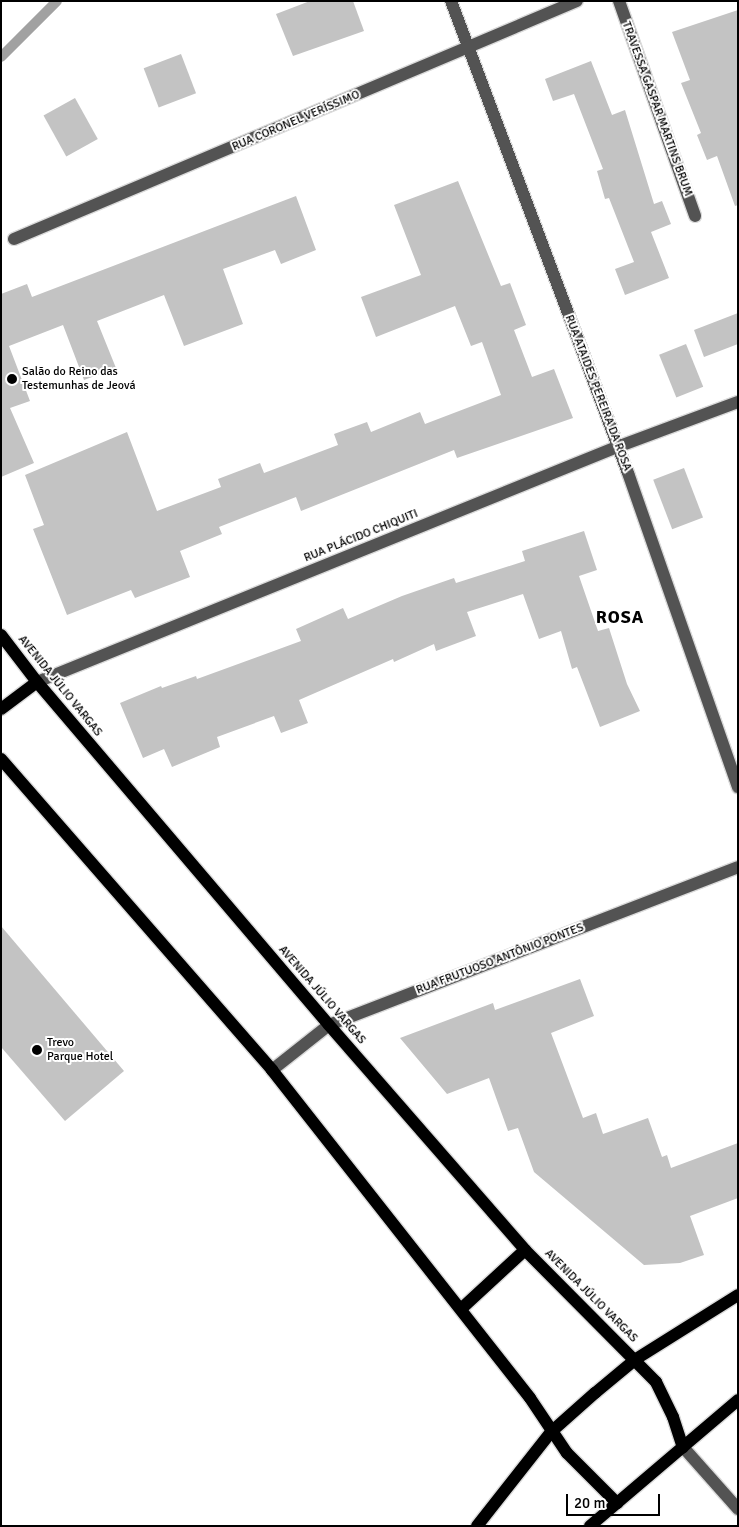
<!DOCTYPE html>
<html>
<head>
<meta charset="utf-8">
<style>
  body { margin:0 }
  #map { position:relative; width:739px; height:1527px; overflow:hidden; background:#fff; font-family:Signika,sans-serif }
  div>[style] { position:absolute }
  .stream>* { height:10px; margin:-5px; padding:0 5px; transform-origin:5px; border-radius:5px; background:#a1a1a1 }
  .building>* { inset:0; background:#c3c3c3; transform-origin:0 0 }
  .roads { filter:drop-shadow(1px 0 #dbdbdb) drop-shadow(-1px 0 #dbdbdb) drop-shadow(0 1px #dbdbdb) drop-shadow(0 -1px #dbdbdb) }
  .minor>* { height:12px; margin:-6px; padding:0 6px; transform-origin:6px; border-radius:6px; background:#535353 }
  .major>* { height:12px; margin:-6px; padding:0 6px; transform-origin:6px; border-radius:6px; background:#000 }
  .dots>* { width:14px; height:14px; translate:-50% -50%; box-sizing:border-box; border:2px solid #fff; border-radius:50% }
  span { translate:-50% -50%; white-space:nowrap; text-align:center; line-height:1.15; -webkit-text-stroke:4px #fff; paint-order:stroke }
  .street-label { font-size:12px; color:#000 }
  .poi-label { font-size:12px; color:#000 }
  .left { translate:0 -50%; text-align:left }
  .district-label { font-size:18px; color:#000; font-weight:700; letter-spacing:1px }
  .frame { position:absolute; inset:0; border:2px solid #000; pointer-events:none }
  .scale { position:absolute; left:566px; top:1494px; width:94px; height:22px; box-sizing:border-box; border:2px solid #000; border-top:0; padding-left:6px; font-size:15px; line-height:18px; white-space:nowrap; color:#000; -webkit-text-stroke:4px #fff; paint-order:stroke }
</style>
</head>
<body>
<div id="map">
  <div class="stream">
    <div style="left:1px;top:57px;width:79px;rotate:-45deg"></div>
  </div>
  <div class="building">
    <div style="clip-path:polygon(310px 1px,353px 1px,364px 31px,293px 56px,276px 14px)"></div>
    <div style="clip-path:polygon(738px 10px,738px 205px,735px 206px,717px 156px,707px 160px,697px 135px,701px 133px,681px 83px,690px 80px,672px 32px)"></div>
    <div style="left:181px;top:54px;width:42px;height:40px;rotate:69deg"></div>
    <div style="clip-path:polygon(591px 61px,612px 115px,625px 110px,654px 204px,662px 201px,671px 224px,651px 232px,669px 278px,625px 295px,615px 269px,634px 262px,609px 198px,605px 199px,597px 171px,603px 169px,574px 94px,553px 101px,545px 79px)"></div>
    <div style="left:75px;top:98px;width:47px;height:36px;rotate:61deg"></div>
    <div style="clip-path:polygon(458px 181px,501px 286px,510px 283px,526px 325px,514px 330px,532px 377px,554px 369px,573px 418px,457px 458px,454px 450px,301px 511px,296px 497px,219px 527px,222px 534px,180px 551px,190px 577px,135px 598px,131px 590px,67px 615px,33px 529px,44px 525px,25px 475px,127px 432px,157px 511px,221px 487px,218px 479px,260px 463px,264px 473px,338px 445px,334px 434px,367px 422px,371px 432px,420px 412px,425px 424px,501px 395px,482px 342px,471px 346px,455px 306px,376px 337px,361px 297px,421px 275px,394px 205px)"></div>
    <div style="clip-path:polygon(296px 196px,316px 250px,281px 264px,275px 250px,223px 269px,243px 324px,184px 346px,164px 295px,97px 321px,116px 368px,84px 380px,63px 325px,9px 346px,30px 401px,10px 408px,34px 463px,1px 477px,1px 294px,27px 284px,32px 297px)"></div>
    <div style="clip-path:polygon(738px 313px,738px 344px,704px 357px,694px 330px)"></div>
    <div style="left:686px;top:344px;width:46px;height:29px;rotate:68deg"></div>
    <div style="left:684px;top:468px;width:53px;height:33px;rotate:69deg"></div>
    <div style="clip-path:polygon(584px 531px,597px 570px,579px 576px,598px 631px,609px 628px,627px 684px,640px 711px,600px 727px,577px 667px,572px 669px,561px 631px,539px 639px,523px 594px,467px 612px,476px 636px,436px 651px,434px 644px,394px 662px,393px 659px,299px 700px,308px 723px,281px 733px,274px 716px,217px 737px,220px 747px,172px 767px,164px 749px,143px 758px,120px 703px,161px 686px,162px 688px,196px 676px,197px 679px,301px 641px,296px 629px,343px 608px,348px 619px,402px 596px,454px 578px,456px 583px,525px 561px,522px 551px)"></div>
    <div style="clip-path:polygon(1px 926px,124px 1071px,65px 1121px,1px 1047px)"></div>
    <div style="clip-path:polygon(580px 979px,594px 1016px,551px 1033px,583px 1118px,596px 1113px,603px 1134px,648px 1118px,662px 1157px,667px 1155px,671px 1168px,738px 1143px,738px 1198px,690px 1216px,704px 1255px,680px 1263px,644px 1265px,534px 1172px,518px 1128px,508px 1131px,489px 1078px,447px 1094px,400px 1038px,493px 1003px,495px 1010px)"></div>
  </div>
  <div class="roads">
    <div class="minor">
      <div style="left:451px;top:1px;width:504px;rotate:69.44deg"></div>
      <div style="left:628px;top:473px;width:333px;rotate:70.7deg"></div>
      <div style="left:619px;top:1px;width:228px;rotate:70.5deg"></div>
      <div style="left:14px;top:239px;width:611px;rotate:-22.92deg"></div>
      <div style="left:37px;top:682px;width:626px;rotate:-22.06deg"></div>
      <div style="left:617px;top:447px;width:129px;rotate:-20.4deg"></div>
      <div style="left:272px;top:1070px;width:73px;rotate:-38.3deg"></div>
      <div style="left:329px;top:1025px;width:438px;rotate:-21.1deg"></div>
      <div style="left:683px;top:1447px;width:83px;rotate:48.4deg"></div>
    </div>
    <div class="major">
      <div style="left:1px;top:635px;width:59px;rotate:52.5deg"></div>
      <div style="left:37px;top:682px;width:450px;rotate:49.6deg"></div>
      <div style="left:329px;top:1025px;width:298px;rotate:48.9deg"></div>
      <div style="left:525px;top:1250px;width:186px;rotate:45.2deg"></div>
      <div style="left:656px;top:1382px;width:39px;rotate:64deg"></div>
      <div style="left:673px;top:1417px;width:32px;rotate:72deg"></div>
      <div style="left:1px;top:709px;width:45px;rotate:-36.9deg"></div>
      <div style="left:1px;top:759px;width:413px;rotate:48.9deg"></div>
      <div style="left:272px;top:1070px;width:417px;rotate:51.8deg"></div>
      <div style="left:530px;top:1398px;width:66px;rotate:56.1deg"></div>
      <div style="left:567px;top:1453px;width:71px;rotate:45deg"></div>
      <div style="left:461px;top:1309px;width:87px;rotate:-42.7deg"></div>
      <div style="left:477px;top:1526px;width:120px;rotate:-51.8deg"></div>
      <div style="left:551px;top:1432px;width:59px;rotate:-41.6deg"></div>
      <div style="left:595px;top:1393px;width:53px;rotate:-39.7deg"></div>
      <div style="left:636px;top:1359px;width:120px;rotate:-32.1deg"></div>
      <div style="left:590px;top:1526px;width:194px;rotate:-40.4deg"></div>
    </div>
  </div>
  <div class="dots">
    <div style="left:12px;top:379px;background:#000"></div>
    <div style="left:37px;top:1050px;background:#000"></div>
  </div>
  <div class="street-label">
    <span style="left:657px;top:109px;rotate:70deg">TRAVESSA GASPAR MARTINS BRUM</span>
    <span style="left:296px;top:121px;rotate:-23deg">RUA CORONEL VERÍSSIMO</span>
    <span style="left:598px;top:393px;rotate:69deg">RUA ATAIDES PEREIRA DA ROSA</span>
    <span style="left:361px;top:536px;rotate:-22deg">RUA PLÁCIDO CHIQUITI</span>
    <span style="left:60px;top:686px;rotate:51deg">AVENIDA JÚLIO VARGAS</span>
    <span style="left:500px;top:959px;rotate:-21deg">RUA FRUTUOSO ANTÔNIO PONTES</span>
    <span style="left:322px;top:995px;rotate:49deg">AVENIDA JÚLIO VARGAS</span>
    <span style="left:591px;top:1296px;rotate:45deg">AVENIDA JÚLIO VARGAS</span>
  </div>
  <div class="poi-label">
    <span class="left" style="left:22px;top:379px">Salão do Reino das<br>Testemunhas de Jeová</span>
    <span class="left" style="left:47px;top:1050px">Trevo<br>Parque Hotel</span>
  </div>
  <div class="district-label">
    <span style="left:620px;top:617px">ROSA</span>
  </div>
  <div class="frame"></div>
  <div class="scale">20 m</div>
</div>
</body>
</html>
